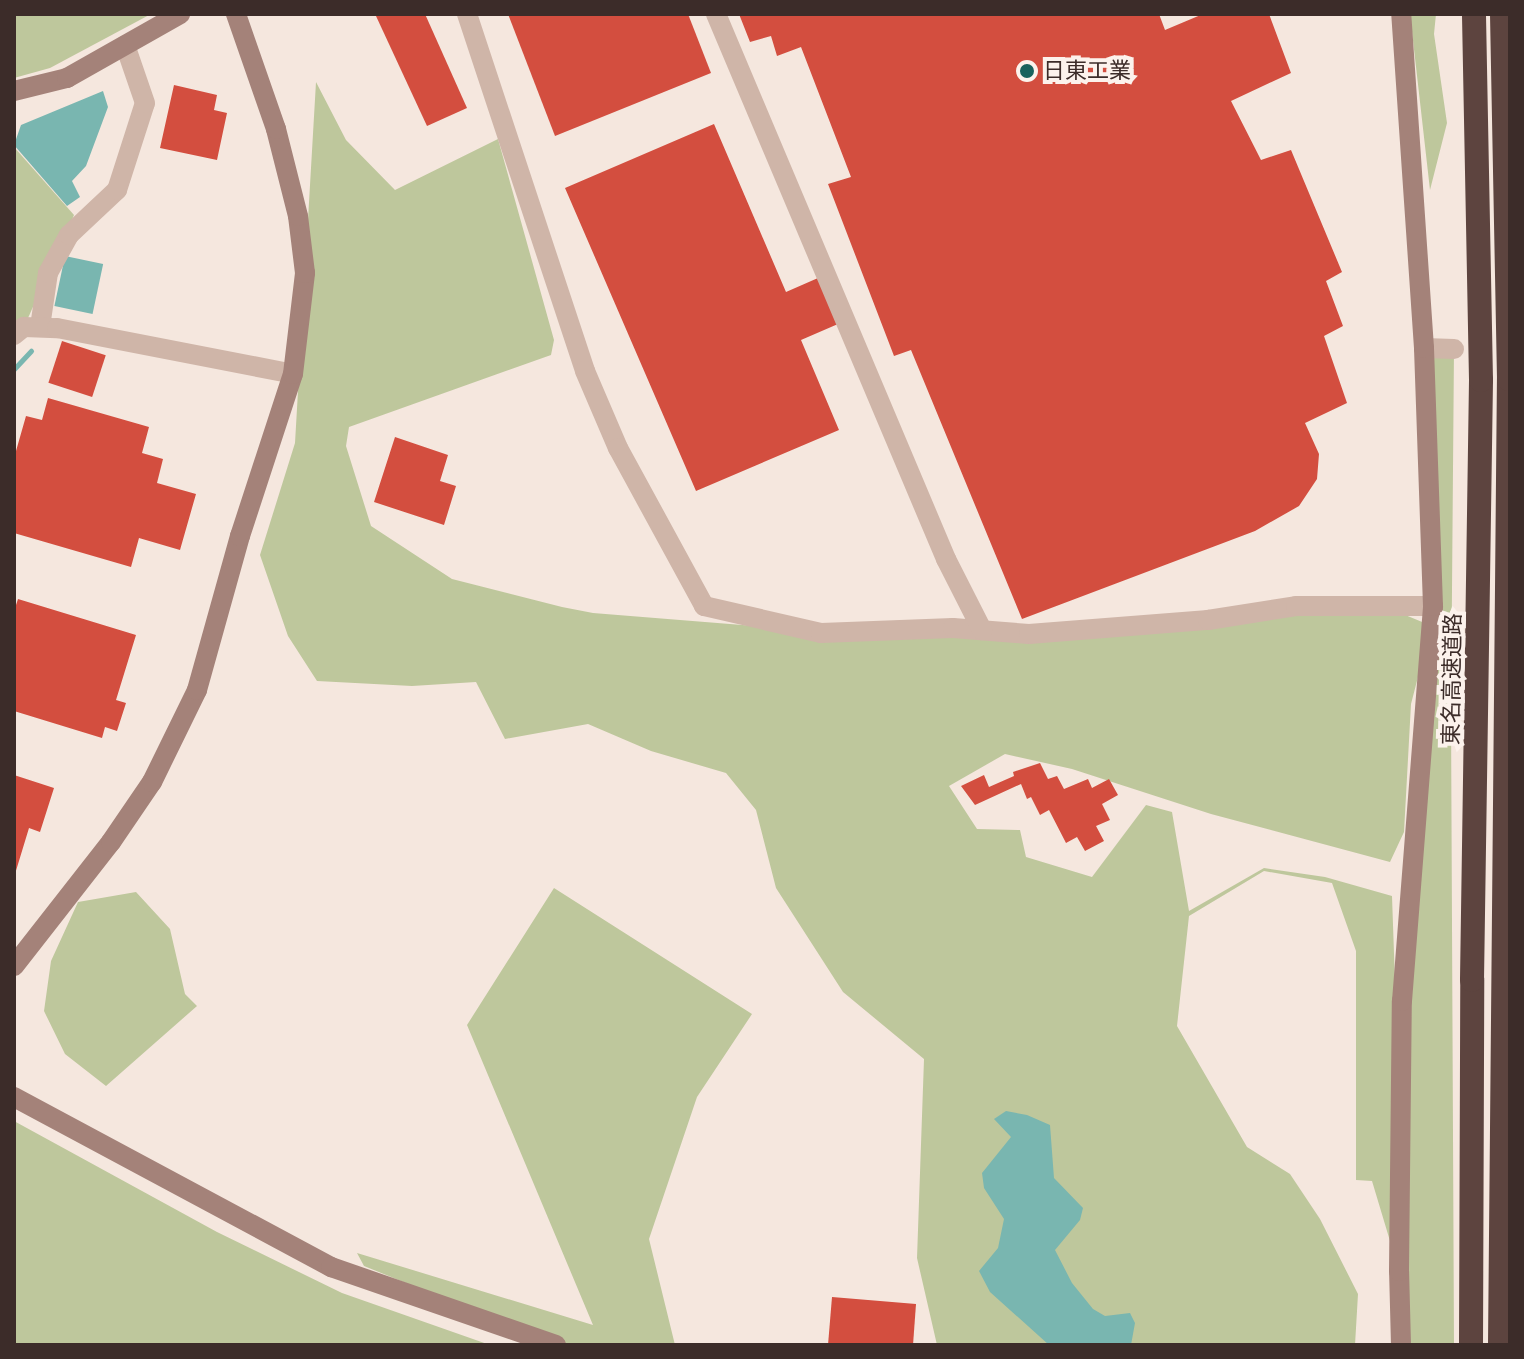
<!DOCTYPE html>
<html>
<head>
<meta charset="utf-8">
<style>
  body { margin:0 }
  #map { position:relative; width:1524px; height:1359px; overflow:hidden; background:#f5e7de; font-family:Signika,"Noto Sans JP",sans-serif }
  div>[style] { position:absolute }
  .green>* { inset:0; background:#bec79c }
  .water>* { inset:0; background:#79b6b0; transform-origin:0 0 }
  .stream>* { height:5px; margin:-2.5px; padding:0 2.5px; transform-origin:2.5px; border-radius:2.5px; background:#79b6b0 }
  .building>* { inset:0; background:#d34e3f; transform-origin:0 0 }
  .street>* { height:20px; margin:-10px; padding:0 10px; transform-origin:10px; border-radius:10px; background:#cfb5a8 }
  .secondary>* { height:20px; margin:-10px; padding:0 10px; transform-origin:10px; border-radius:10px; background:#a48279 }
  .highway>* { height:24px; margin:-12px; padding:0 12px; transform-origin:12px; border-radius:12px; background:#5d443f }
  .dots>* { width:22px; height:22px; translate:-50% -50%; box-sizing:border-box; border:4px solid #fcf2ec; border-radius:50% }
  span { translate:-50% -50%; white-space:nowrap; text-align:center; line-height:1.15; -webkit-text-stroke:8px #fcf2ec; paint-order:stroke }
  .poi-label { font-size:22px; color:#3c2c29 }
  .left { translate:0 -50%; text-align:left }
  .street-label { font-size:22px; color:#3c2c29 }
  .frame { position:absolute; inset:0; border:16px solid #3c2c29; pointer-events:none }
</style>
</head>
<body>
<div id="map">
  <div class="green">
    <div style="clip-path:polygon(14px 14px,151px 14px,50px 68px,14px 78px)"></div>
    <div style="clip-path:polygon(1410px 14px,1436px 14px,1434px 34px,1447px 123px,1430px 190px)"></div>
    <div style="clip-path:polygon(evenodd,316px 82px,346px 140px,395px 190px,498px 139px,554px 340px,551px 355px,349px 427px,346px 446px,371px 526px,452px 579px,562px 607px,593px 613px,843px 633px,982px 630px,1381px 605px,1427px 624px,1424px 348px,1454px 349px,1451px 711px,1454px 1345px,1402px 1345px,1399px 1271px,1372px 1181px,1356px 1180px,1356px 951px,1332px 883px,1264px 871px,1189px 916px,1177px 1026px,1247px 1147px,1290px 1174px,1320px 1219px,1358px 1294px,1355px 1345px,937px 1345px,917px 1258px,924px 1059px,843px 992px,776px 888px,756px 810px,726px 773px,651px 751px,588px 724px,505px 739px,476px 682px,412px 686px,317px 681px,288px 636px,260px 555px,295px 443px,316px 82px,1426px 646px,1400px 1125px,1392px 896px,1325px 877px,1264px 868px,1189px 911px,1172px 812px,1146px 805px,1092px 877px,1026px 857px,1020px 830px,977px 829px,949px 786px,1005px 754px,1072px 769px,1211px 814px,1390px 862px,1404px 832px,1411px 704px,1426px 646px)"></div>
    <div style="clip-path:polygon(14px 147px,74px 215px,24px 327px,14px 337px)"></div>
    <div style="clip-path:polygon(554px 888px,752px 1014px,697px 1097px,649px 1239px,675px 1345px,559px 1345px,364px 1266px,357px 1253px,593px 1325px,467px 1025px)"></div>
    <div style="clip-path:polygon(136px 892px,170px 929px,185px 994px,197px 1006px,106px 1086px,65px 1054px,44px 1011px,51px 961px,78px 902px)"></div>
    <div style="clip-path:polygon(14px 1121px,217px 1232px,342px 1293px,490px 1345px,14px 1345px)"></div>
  </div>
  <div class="water">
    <div style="clip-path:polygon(103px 91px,108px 107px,86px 166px,72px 181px,80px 197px,67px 206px,14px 145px,21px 125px)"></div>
    <div style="left:65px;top:256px;width:39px;height:51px;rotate:12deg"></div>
    <div style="clip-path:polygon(1006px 1111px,1027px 1115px,1050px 1125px,1054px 1178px,1083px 1208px,1080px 1220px,1055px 1250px,1072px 1283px,1093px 1309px,1105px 1316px,1130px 1313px,1135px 1323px,1131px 1345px,1049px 1345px,990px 1292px,979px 1271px,998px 1248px,1004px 1219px,984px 1188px,982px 1173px,1011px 1137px,994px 1119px)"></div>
  </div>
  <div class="stream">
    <div style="left:14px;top:369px;width:25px;rotate:-47deg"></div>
  </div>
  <div class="building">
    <div style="clip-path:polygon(380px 14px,425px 14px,467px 108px,427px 126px,376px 16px)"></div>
    <div style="clip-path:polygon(508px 14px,688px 14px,711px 73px,555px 136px)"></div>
    <div style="clip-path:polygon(739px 14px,1159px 14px,1165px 30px,1203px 14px,1269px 14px,1291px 73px,1231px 101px,1261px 160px,1291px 150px,1342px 272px,1326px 281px,1343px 326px,1324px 336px,1347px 403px,1305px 423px,1319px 454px,1317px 479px,1299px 506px,1255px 531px,1022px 619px,911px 350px,894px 356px,828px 184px,851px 177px,801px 47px,777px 56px,771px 36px,750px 42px)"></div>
    <div style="clip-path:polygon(174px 85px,217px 95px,214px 110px,227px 113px,217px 160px,160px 148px)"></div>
    <div style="clip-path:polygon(714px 124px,786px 292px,818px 278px,838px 324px,801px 340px,839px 430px,696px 491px,565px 188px)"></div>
    <div style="left:62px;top:341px;width:46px;height:44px;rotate:18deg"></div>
    <div style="clip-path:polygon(48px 398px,149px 427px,142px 453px,163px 459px,157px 483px,196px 494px,180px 550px,139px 538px,131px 567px,14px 533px,14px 458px,26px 416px,42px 420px)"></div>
    <div style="clip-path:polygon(395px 437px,448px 455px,440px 481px,456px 486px,444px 525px,374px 502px)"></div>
    <div style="clip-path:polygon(18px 599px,136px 635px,116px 700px,126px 703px,117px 731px,105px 727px,102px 738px,14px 711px,14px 611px)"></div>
    <div style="clip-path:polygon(1040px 763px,1048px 779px,1057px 776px,1064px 789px,1088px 779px,1092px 788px,1109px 779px,1118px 795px,1102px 804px,1110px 820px,1096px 826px,1104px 841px,1085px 851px,1077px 837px,1066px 843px,1049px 810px,1040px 815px,1031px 797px,1027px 799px,1021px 784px,975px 805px,961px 786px,984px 775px,989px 787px,1014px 776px,1013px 772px)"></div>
    <div style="clip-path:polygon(14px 775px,54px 788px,40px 832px,29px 828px,15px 874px)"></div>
    <div style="clip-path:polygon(832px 1297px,916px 1304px,913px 1345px,828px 1345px)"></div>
  </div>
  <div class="street">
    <div style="left:467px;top:14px;width:376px;rotate:71.7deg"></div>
    <div style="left:585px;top:371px;width:84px;rotate:66.8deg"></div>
    <div style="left:618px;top:448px;width:180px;rotate:61.4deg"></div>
    <div style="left:704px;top:606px;width:120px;rotate:13deg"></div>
    <div style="left:821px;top:633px;width:132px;rotate:-2.2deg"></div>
    <div style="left:953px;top:628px;width:76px;rotate:4.5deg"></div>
    <div style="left:1029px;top:634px;width:180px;rotate:-4.5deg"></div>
    <div style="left:1208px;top:620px;width:89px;rotate:-9deg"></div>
    <div style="left:1296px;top:606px;width:137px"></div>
    <div style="left:716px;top:14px;width:592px;rotate:67.12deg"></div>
    <div style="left:946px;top:559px;width:80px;rotate:63.1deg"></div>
    <div style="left:40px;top:327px;width:55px;rotate:-81.6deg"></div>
    <div style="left:48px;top:273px;width:43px;rotate:-61.1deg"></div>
    <div style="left:69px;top:235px;width:66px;rotate:-43.2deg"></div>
    <div style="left:117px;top:190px;width:91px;rotate:-72.2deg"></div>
    <div style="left:145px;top:103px;width:61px;rotate:-109deg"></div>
    <div style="left:14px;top:335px;width:13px;rotate:-39deg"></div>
    <div style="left:24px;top:327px;width:33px;rotate:2deg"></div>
    <div style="left:57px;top:328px;width:240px;rotate:11deg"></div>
    <div style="left:1424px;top:348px;width:30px;rotate:2deg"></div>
  </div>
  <div class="secondary">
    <div style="left:14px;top:91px;width:55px;rotate:-13.8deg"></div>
    <div style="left:67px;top:78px;width:130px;rotate:-29.5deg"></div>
    <div style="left:14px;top:966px;width:157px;rotate:-52deg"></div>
    <div style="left:111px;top:842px;width:73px;rotate:-55.7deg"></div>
    <div style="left:152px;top:782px;width:102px;rotate:-63.9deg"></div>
    <div style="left:197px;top:690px;width:160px;rotate:-74.4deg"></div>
    <div style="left:240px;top:536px;width:170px;rotate:-71.9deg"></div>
    <div style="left:293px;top:374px;width:102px;rotate:-83.2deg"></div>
    <div style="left:305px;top:273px;width:57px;rotate:-97deg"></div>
    <div style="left:298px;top:216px;width:90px;rotate:-104.2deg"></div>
    <div style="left:276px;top:129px;width:122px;rotate:-109.2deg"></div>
    <div style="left:14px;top:1097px;width:360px;rotate:28.2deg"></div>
    <div style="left:331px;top:1267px;width:238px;rotate:19.1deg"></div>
    <div style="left:1401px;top:1345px;width:74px;rotate:-91.5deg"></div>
    <div style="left:1399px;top:1271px;width:270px;rotate:-89.4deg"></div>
    <div style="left:1402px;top:1001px;width:396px;rotate:-85.5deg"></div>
    <div style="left:1433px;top:606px;width:258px;rotate:-92deg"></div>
    <div style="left:1424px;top:348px;width:335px;rotate:-93.9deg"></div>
  </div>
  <div class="highway">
    <div style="left:1471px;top:1345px;width:365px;rotate:-89.8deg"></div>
    <div style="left:1472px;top:980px;width:600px;rotate:-89.14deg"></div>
    <div style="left:1481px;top:380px;width:366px;rotate:-91.1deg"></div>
    <div style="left:1500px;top:1345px;width:966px;rotate:-89.47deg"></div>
    <div style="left:1509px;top:379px;width:365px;rotate:-91.1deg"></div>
  </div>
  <div class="dots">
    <div style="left:1027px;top:71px;background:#19625d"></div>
  </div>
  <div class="poi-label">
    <span class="left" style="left:1043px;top:71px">日東工業</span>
  </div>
  <div class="street-label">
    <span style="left:1452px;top:679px;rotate:-89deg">東名高速道路</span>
  </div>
  <div class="frame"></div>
</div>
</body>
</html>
